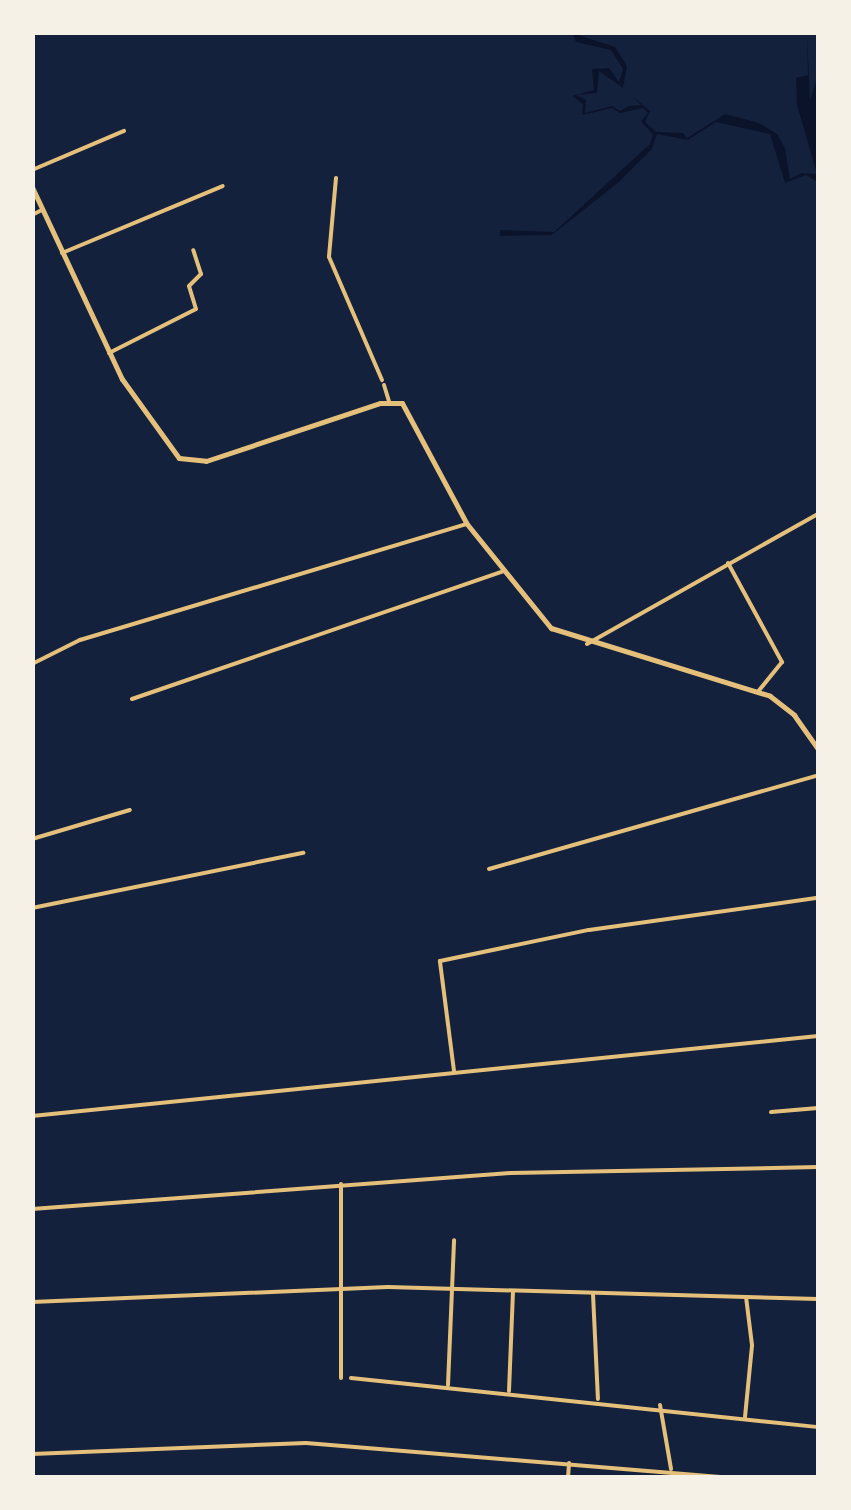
<!DOCTYPE html>
<html>
<head>
<meta charset="utf-8">
<style>
  body { margin:0 }
  #map { position:relative; width:851px; height:1510px; overflow:hidden; background:#14213d; font-family:"Alegreya Sans",sans-serif }
  div>[style] { position:absolute }
  .water>* { inset:0; background:#0b132b }
  .minor>* { height:4px; margin:-2px; padding:0 2px; transform-origin:2px; border-radius:2px; background:#e5c07b }
  .secondary>* { height:5px; margin:-2.5px; padding:0 2.5px; transform-origin:2.5px; border-radius:2.5px; background:#e5c07b }
  span { translate:-50% -50%; white-space:nowrap; text-align:center; line-height:1.15; -webkit-text-stroke:8px #f6f1e7; paint-order:stroke }
  .frame { position:absolute; inset:0; border:35px solid #f6f1e7; pointer-events:none }
</style>
</head>
<body>
<div id="map">
  <div class="water">
    <div style="clip-path:polygon(572px 33px,615px 47px,627px 66px,623px 88px,599px 71px,597px 93px,576px 95px,586px 100px,585px 113px,612px 106px,620px 111px,629px 106px,641px 105px,632px 96px,650px 111px,645px 122px,656px 132px,683px 133px,687px 138px,725px 114px,759px 123px,777px 134px,785px 148px,790px 179px,801px 173px,817px 174px,797px 105px,796px 78px,808px 75px,807px 33px,810px 100px,818px 75px,818px 182px,806px 175px,785px 183px,770px 134px,716px 122px,688px 140px,657px 134px,652px 149px,619px 182px,552px 235px,500px 236px,500px 230px,554px 232px,650px 144px,653px 135px,641px 121px,648px 113px,643px 108px,620px 113px,612px 108px,582px 115px,583px 104px,572px 96px,594px 90px,592px 69px,609px 68px,619px 82px,623px 69px,611px 50px,576px 42px)"></div>
  </div>
  <div class="minor">
    <div style="left:32px;top:170px;width:100px;rotate:-23deg"></div>
    <div style="left:336px;top:178px;width:79px;rotate:95.1deg"></div>
    <div style="left:329px;top:257px;width:134px;rotate:66.7deg"></div>
    <div style="left:32px;top:215px;width:11px;rotate:-27deg"></div>
    <div style="left:62px;top:253px;width:174px;rotate:-22.6deg"></div>
    <div style="left:109px;top:353px;width:97px;rotate:-26.8deg"></div>
    <div style="left:196px;top:309px;width:24px;rotate:-107deg"></div>
    <div style="left:189px;top:286px;width:17px;rotate:-45deg"></div>
    <div style="left:201px;top:274px;width:25px;rotate:-108deg"></div>
    <div style="left:384px;top:385px;width:17px;rotate:73deg"></div>
    <div style="left:728px;top:563px;width:113px;rotate:61.4deg"></div>
    <div style="left:782px;top:662px;width:38px;rotate:129deg"></div>
    <div style="left:587px;top:644px;width:265px;rotate:-29.4deg"></div>
    <div style="left:32px;top:664px;width:54px;rotate:-26.6deg"></div>
    <div style="left:80px;top:640px;width:404px;rotate:-16.7deg"></div>
    <div style="left:132px;top:699px;width:393px;rotate:-19deg"></div>
    <div style="left:32px;top:839px;width:102px;rotate:-16.5deg"></div>
    <div style="left:489px;top:869px;width:342px;rotate:-15.9deg"></div>
    <div style="left:32px;top:908px;width:277px;rotate:-11.5deg"></div>
    <div style="left:454px;top:1071px;width:111px;rotate:-97.3deg"></div>
    <div style="left:440px;top:961px;width:152px;rotate:-11.8deg"></div>
    <div style="left:589px;top:930px;width:231px;rotate:-8deg"></div>
    <div style="left:771px;top:1112px;width:47px;rotate:-4.9deg"></div>
    <div style="left:32px;top:1116px;width:790px;rotate:-5.81deg"></div>
    <div style="left:341px;top:1184px;width:194px;rotate:90deg"></div>
    <div style="left:32px;top:1209px;width:480px;rotate:-4.3deg"></div>
    <div style="left:511px;top:1173px;width:307px;rotate:-1.1deg"></div>
    <div style="left:593px;top:1294px;width:105px;rotate:87.3deg"></div>
    <div style="left:32px;top:1302px;width:356px;rotate:-2.4deg"></div>
    <div style="left:388px;top:1287px;width:430px;rotate:1.6deg"></div>
    <div style="left:351px;top:1378px;width:470px;rotate:6deg"></div>
    <div style="left:448px;top:1385px;width:145px;rotate:-87.6deg"></div>
    <div style="left:509px;top:1391px;width:99px;rotate:-87.7deg"></div>
    <div style="left:660px;top:1405px;width:65px;rotate:80.2deg"></div>
    <div style="left:745px;top:1417px;width:72px;rotate:-84.4deg"></div>
    <div style="left:752px;top:1345px;width:48px;rotate:-97.1deg"></div>
    <div style="left:32px;top:1454px;width:274px;rotate:-2.3deg"></div>
    <div style="left:306px;top:1443px;width:431px;rotate:4.7deg"></div>
    <div style="left:568px;top:1478px;width:15px;rotate:-86deg"></div>
  </div>
  <div class="secondary">
    <div style="left:32px;top:187px;width:212px;rotate:64.9deg"></div>
    <div style="left:122px;top:379px;width:97px;rotate:54.2deg"></div>
    <div style="left:179px;top:458px;width:27px;rotate:6deg"></div>
    <div style="left:206px;top:461px;width:183px;rotate:-18.4deg"></div>
    <div style="left:380px;top:403px;width:22px"></div>
    <div style="left:402px;top:403px;width:137px;rotate:61.8deg"></div>
    <div style="left:467px;top:524px;width:134px;rotate:51.1deg"></div>
    <div style="left:551px;top:628px;width:229px;rotate:17.2deg"></div>
    <div style="left:770px;top:696px;width:31px;rotate:38deg"></div>
    <div style="left:794px;top:715px;width:42px;rotate:54.8deg"></div>
  </div>
  <div class="frame"></div>
</div>
</body>
</html>
